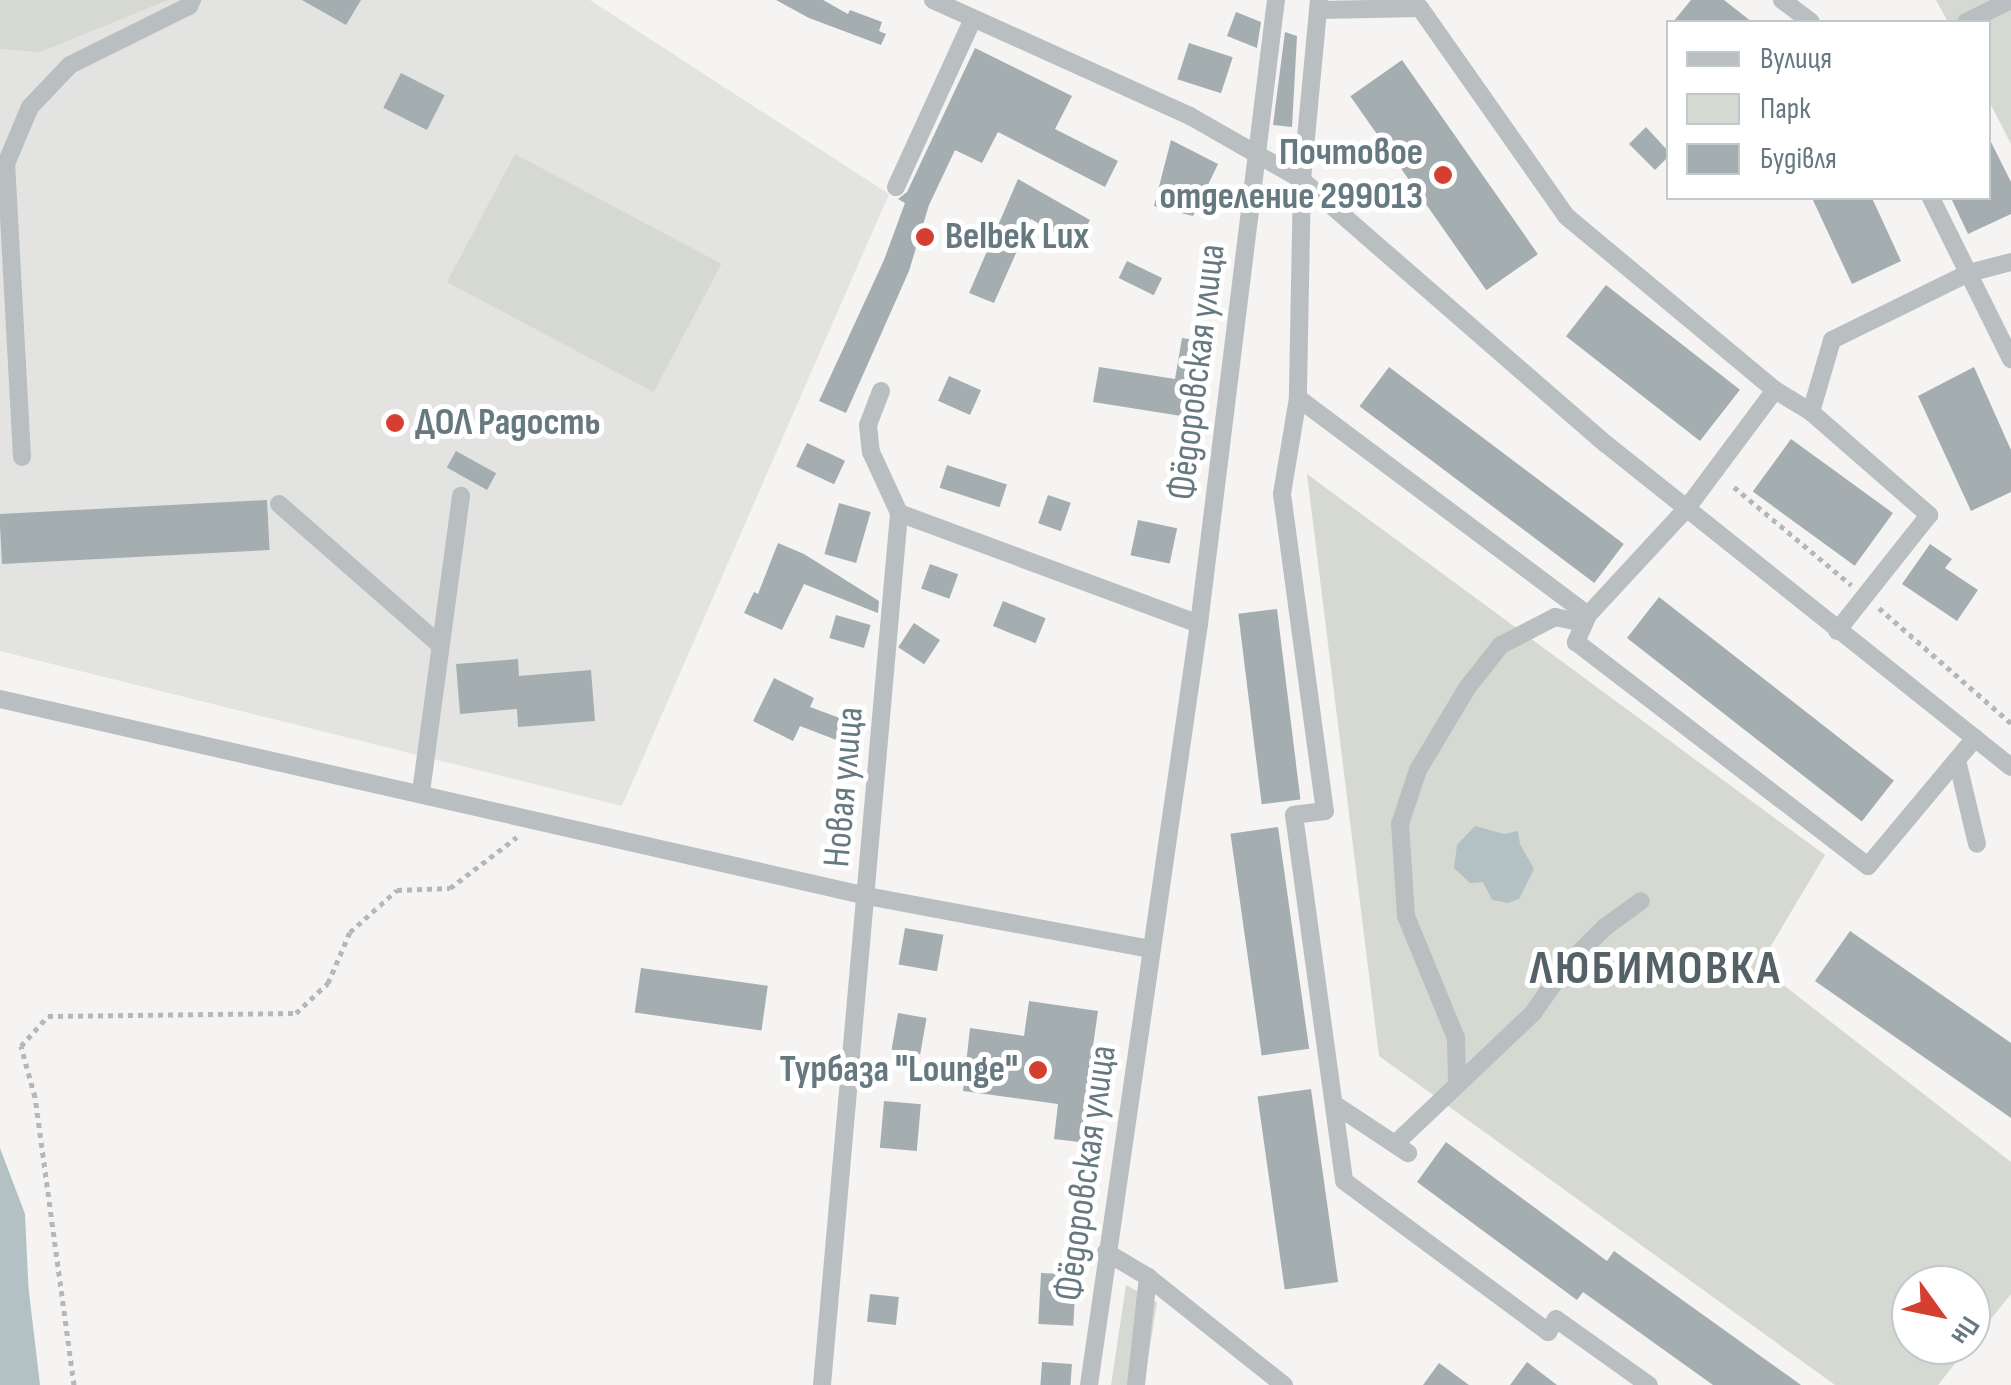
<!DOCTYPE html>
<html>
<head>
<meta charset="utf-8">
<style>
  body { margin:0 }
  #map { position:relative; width:2011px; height:1385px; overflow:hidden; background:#f5f4f2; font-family:"Sofia Sans Condensed",sans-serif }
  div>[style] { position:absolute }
  .built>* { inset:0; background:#e3e4e2 }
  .green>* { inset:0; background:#d5d9d1; transform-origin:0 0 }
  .water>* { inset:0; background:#b4c1c4 }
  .river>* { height:45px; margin:-22.5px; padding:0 22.5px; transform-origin:22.5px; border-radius:22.5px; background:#b4c1c4 }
  .building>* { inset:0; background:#a4adb0; transform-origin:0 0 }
  .path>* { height:5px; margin-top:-2.5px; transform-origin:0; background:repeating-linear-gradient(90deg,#b4b8ba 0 5px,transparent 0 10px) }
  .minor>* { height:18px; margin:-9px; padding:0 9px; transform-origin:9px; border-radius:9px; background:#b9bfc1 }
  .dots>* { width:28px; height:28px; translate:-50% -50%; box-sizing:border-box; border:5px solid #fff; border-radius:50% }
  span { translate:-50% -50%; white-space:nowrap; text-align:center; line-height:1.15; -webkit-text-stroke:10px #fff; paint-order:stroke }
  .poi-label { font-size:38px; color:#667980; font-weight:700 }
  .right { translate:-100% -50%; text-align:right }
  .left { translate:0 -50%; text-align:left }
  .street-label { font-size:38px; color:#667980 }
  .district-label { font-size:48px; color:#546166; font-weight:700; letter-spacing:2.5px }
  .legend { position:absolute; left:1666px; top:20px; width:325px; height:180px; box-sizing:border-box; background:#fff; border:2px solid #c2c9cc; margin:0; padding:12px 18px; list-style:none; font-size:30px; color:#667980 }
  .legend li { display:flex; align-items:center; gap:20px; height:50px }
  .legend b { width:50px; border:2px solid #c2c9cc }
  .north { position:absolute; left:1891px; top:1265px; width:100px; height:100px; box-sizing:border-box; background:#fff; border:2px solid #c2c9cc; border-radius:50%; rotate:123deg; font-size:28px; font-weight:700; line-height:40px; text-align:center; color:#667980 }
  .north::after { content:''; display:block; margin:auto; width:35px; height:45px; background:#d53f32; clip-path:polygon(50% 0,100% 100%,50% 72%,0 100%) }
</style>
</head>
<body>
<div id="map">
  <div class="built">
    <div style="clip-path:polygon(0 0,590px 0,889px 194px,622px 806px,0 651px)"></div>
  </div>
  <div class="green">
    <div style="clip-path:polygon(0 0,168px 0,40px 52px,0 49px)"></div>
    <div style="clip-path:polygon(1936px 0,2011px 0,2011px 144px,1989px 101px,1988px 22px,1948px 22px)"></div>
    <div style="left:515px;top:154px;width:234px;height:145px;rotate:28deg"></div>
    <div style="clip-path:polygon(1307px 474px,1825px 855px,1759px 966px,2011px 1162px,2011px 1294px,1971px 1344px,1971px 1285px,1911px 1285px,1911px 1345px,1970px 1345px,1938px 1385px,1835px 1385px,1379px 1056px)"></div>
    <div style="clip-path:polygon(0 1175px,39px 1385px,0 1385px)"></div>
    <div style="clip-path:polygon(1126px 1285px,1157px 1302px,1144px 1385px,1111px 1385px)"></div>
  </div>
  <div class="water">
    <div style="clip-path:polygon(1475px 826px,1504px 834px,1518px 831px,1520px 844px,1534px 869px,1519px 899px,1508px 903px,1492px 900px,1483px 882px,1470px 883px,1454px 868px,1457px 845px)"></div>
    <div style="clip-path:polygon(0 1148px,25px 1214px,33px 1385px,17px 1385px,0 1260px)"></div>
  </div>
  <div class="river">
    <div style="left:0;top:1243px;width:143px;rotate:83.2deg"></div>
  </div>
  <div class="building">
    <div style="clip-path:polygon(302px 0,361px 0,346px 25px)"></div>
    <div style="clip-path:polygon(776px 0,823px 0,848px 14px,850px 10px,882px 22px,879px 31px,886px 34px,881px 45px,809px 18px)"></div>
    <div style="clip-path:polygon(1691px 0,1724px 0,1752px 22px,1673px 22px)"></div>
    <div style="clip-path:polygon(1236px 12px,1261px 22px,1257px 48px,1227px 36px)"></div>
    <div style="clip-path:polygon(1285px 32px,1297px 36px,1292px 127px,1273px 125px)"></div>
    <div style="left:1189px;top:43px;width:46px;height:38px;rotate:18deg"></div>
    <div style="clip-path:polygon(975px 48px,1072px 96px,1055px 129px,1118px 161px,1105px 187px,998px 132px,982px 163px,955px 150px,929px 205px,909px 271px,846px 413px,819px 401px,884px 260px,905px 203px,898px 199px,907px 192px)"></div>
    <div style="left:1402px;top:60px;width:237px;height:63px;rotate:55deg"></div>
    <div style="left:401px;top:73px;width:49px;height:39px;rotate:27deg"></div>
    <div style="clip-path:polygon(1646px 127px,1668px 151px,1668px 157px,1655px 170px,1629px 144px)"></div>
    <div style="clip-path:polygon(1988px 136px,2011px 182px,2011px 214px,1968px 234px,1951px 198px,1988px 198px)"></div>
    <div style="clip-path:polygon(1171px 140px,1218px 164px,1193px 216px,1154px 206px)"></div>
    <div style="clip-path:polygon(1018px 179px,1090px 220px,1076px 245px,1031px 219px,994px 303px,969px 293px)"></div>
    <div style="clip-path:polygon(1812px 198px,1872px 198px,1901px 261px,1852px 284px)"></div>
    <div style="left:1127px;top:261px;width:39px;height:19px;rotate:26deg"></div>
    <div style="left:1201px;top:278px;width:18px;height:35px;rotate:6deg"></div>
    <div style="left:1606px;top:285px;width:170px;height:65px;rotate:38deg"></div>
    <div style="clip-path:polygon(1182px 338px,1206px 342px,1194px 418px,1093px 402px,1099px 367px,1175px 379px)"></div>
    <div style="left:1389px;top:367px;width:294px;height:49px;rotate:37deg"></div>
    <div style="clip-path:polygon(1974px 367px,2011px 450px,2011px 492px,1971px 511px,1918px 396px)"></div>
    <div style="left:949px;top:376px;width:35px;height:27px;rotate:24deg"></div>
    <div style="left:1791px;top:439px;width:126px;height:65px;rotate:36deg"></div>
    <div style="left:807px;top:443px;width:42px;height:26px;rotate:25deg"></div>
    <div style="left:456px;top:451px;width:46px;height:19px;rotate:29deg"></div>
    <div style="left:947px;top:465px;width:63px;height:24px;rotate:18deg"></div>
    <div style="left:1048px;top:495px;width:24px;height:30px;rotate:19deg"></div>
    <div style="left:267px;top:500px;width:50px;height:268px;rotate:87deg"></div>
    <div style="left:839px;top:503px;width:33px;height:53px;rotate:16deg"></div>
    <div style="left:1138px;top:520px;width:40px;height:36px;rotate:12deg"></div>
    <div style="clip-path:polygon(778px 543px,804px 554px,879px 601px,878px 613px,804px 584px,782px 630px,744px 613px,754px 592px,758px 594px)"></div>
    <div style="clip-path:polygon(1930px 544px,1952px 559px,1945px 568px,1978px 590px,1957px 621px,1902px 584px)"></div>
    <div style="left:930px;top:564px;width:30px;height:26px;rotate:20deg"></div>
    <div style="left:1659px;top:597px;width:298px;height:52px;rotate:38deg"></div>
    <div style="left:1003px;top:601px;width:46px;height:27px;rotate:22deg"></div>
    <div style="left:1277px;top:609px;width:192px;height:39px;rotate:83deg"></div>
    <div style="left:836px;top:615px;width:36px;height:24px;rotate:16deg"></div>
    <div style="left:914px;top:623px;width:31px;height:29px;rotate:33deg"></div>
    <div style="clip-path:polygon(518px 659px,519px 676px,591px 670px,595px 721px,518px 727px,517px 709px,460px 714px,456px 664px)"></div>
    <div style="clip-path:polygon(774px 678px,814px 698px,810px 707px,845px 720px,839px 741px,800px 726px,793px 741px,753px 721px)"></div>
    <div style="left:1278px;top:827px;width:224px;height:48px;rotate:82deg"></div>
    <div style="left:905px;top:928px;width:39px;height:37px;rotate:10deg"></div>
    <div style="clip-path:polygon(1850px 931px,2011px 1043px,2011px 1118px,1815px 981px)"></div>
    <div style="left:641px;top:968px;width:128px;height:45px;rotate:8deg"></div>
    <div style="clip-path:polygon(1029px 1001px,1098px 1011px,1093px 1046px,1114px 1049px,1107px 1111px,1092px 1109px,1088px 1143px,1054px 1139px,1058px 1104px,963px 1091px,970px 1028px,1024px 1036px)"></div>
    <div style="left:898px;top:1013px;width:29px;height:37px;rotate:10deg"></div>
    <div style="left:1311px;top:1089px;width:195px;height:54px;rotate:82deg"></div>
    <div style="left:884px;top:1101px;width:37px;height:47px;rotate:5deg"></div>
    <div style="clip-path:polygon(1446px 1142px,1607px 1261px,1614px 1251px,1801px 1385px,1713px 1385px,1583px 1292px,1577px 1300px,1417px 1182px)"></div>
    <div style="left:1041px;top:1273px;width:35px;height:51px;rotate:3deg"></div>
    <div style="left:870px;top:1294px;width:29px;height:28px;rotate:6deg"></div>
    <div style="left:1042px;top:1362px;width:30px;height:23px;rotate:4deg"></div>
    <div style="clip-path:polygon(1527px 1362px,1557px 1385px,1510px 1385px)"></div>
    <div style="clip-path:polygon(1439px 1363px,1469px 1385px,1423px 1385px)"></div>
  </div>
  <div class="path">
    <div style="left:1734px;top:487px;width:153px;rotate:39.9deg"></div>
    <div style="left:1879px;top:608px;width:175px;rotate:41.1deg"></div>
    <div style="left:74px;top:1385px;width:291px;rotate:-97.7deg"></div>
    <div style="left:35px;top:1097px;width:53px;rotate:-105.4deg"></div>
    <div style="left:21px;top:1046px;width:40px;rotate:-48deg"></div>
    <div style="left:48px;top:1016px;width:248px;rotate:-0.7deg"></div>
    <div style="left:296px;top:1013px;width:44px;rotate:-43.2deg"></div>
    <div style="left:328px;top:983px;width:56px;rotate:-66.7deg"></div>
    <div style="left:350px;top:932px;width:63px;rotate:-41.8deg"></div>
    <div style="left:397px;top:890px;width:53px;rotate:-2.2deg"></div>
    <div style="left:450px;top:888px;width:84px;rotate:-37.3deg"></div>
  </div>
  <div class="minor">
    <div style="left:933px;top:0;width:282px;rotate:24.3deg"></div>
    <div style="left:1190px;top:116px;width:129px;rotate:29.7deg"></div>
    <div style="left:1302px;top:180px;width:403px;rotate:41deg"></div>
    <div style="left:1606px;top:444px;width:518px;rotate:38.57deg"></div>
    <div style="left:1319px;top:0;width:181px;rotate:95.4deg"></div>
    <div style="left:1302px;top:180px;width:218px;rotate:91.1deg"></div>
    <div style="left:1298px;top:398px;width:97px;rotate:99.5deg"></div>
    <div style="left:1282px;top:494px;width:320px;rotate:82.3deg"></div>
    <div style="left:1325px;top:811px;width:31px;rotate:173deg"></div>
    <div style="left:1294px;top:815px;width:369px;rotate:82.2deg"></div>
    <div style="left:1344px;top:1181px;width:254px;rotate:36.5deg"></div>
    <div style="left:1548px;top:1332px;width:15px;rotate:-58deg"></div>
    <div style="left:1556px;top:1319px;width:114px;rotate:35.4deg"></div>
    <div style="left:1782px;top:0;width:36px;rotate:37deg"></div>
    <div style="left:1318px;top:10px;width:102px;rotate:-1.1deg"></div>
    <div style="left:1420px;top:8px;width:254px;rotate:54.9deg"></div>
    <div style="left:1566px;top:216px;width:272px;rotate:39.8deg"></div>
    <div style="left:1775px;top:390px;width:42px;rotate:31.4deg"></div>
    <div style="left:1811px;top:412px;width:157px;rotate:41.1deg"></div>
    <div style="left:1929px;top:515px;width:148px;rotate:128.4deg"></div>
    <div style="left:1966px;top:22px;width:50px;rotate:-26.1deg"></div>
    <div style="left:896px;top:187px;width:185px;rotate:-65.4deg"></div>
    <div style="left:1931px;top:198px;width:180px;rotate:63.6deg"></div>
    <div style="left:881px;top:391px;width:36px;rotate:111deg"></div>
    <div style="left:868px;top:425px;width:27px;rotate:84deg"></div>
    <div style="left:871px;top:452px;width:67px;rotate:65.3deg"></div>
    <div style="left:1298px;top:398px;width:362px;rotate:36.8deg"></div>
    <div style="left:1588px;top:615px;width:146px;rotate:-47.2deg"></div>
    <div style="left:1687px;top:508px;width:147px;rotate:-53.3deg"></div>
    <div style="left:1811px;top:412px;width:75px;rotate:-73.7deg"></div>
    <div style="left:1832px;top:340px;width:153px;rotate:-26.1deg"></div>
    <div style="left:1969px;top:273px;width:43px;rotate:-14.7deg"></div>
    <div style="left:22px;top:457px;width:293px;rotate:-93.1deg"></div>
    <div style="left:6px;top:164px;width:62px;rotate:-67.2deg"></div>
    <div style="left:30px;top:107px;width:58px;rotate:-46.4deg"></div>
    <div style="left:70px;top:65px;width:133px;rotate:-26.4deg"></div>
    <div style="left:189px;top:6px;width:7px;rotate:-63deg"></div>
    <div style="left:279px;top:504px;width:214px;rotate:41.2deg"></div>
    <div style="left:1588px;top:615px;width:30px;rotate:114deg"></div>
    <div style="left:1576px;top:642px;width:368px;rotate:37.5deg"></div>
    <div style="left:1868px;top:866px;width:167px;rotate:-50.1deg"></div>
    <div style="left:0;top:699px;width:889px;rotate:12.8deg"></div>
    <div style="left:867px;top:896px;width:289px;rotate:10.6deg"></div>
    <div style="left:1957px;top:760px;width:86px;rotate:76.6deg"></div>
    <div style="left:421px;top:792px;width:299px;rotate:-82.3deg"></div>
    <div style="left:1457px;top:1083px;width:45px;rotate:-91.3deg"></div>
    <div style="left:1456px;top:1038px;width:132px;rotate:-112.3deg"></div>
    <div style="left:1406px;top:916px;width:92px;rotate:-93.7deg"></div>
    <div style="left:1400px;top:824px;width:57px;rotate:-71.6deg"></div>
    <div style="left:1418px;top:770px;width:96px;rotate:-59.1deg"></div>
    <div style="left:1467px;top:688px;width:55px;rotate:-51.7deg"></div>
    <div style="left:1501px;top:645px;width:61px;rotate:-27.4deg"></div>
    <div style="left:1555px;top:617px;width:30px;rotate:12deg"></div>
    <div style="left:1334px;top:1104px;width:89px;rotate:33.5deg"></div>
    <div style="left:1395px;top:1144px;width:190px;rotate:-43.5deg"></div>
    <div style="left:1533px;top:1013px;width:57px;rotate:-54.9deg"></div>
    <div style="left:1566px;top:966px;width:55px;rotate:-45deg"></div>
    <div style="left:1605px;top:927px;width:44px;rotate:-35.8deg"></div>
    <div style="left:1106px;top:1252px;width:49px;rotate:30.8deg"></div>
    <div style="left:1148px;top:1277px;width:174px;rotate:38.5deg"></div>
    <div style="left:822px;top:1385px;width:875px;rotate:-84.95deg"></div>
    <div style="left:899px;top:513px;width:320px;rotate:20.3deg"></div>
    <div style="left:1089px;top:1385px;width:769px;rotate:-81.78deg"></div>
    <div style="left:1199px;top:624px;width:629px;rotate:-82.97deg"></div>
    <div style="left:1136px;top:1385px;width:109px;rotate:-83.7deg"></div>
  </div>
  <div class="dots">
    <div style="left:1443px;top:175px;background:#d53f32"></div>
    <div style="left:925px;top:237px;background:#d53f32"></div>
    <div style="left:395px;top:423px;background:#d53f32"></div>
    <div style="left:1038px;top:1070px;background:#d53f32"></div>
  </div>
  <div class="poi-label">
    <span class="right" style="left:1423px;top:175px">Почтовое<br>отделение 299013</span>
    <span class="left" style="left:945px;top:237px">Belbek Lux</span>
    <span class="left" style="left:415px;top:423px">ДОЛ Радость</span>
    <span class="right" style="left:1018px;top:1070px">Турбаза "Lounge"</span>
  </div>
  <div class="street-label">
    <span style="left:1197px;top:372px;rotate:-83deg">Фёдоровская улица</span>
    <span style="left:844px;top:787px;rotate:-85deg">Новая улица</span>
    <span style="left:1086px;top:1173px;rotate:-82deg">Фёдоровская улица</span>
  </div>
  <div class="district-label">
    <span style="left:1656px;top:969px">ЛЮБИМОВКА</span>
  </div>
  <ul class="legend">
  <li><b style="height:12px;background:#b9bfc1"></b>Вулиця</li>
  <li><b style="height:28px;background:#d5d9d1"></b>Парк</li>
  <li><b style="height:28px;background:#a4adb0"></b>Будівля</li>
  </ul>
  <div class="north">Пн</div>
</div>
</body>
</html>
